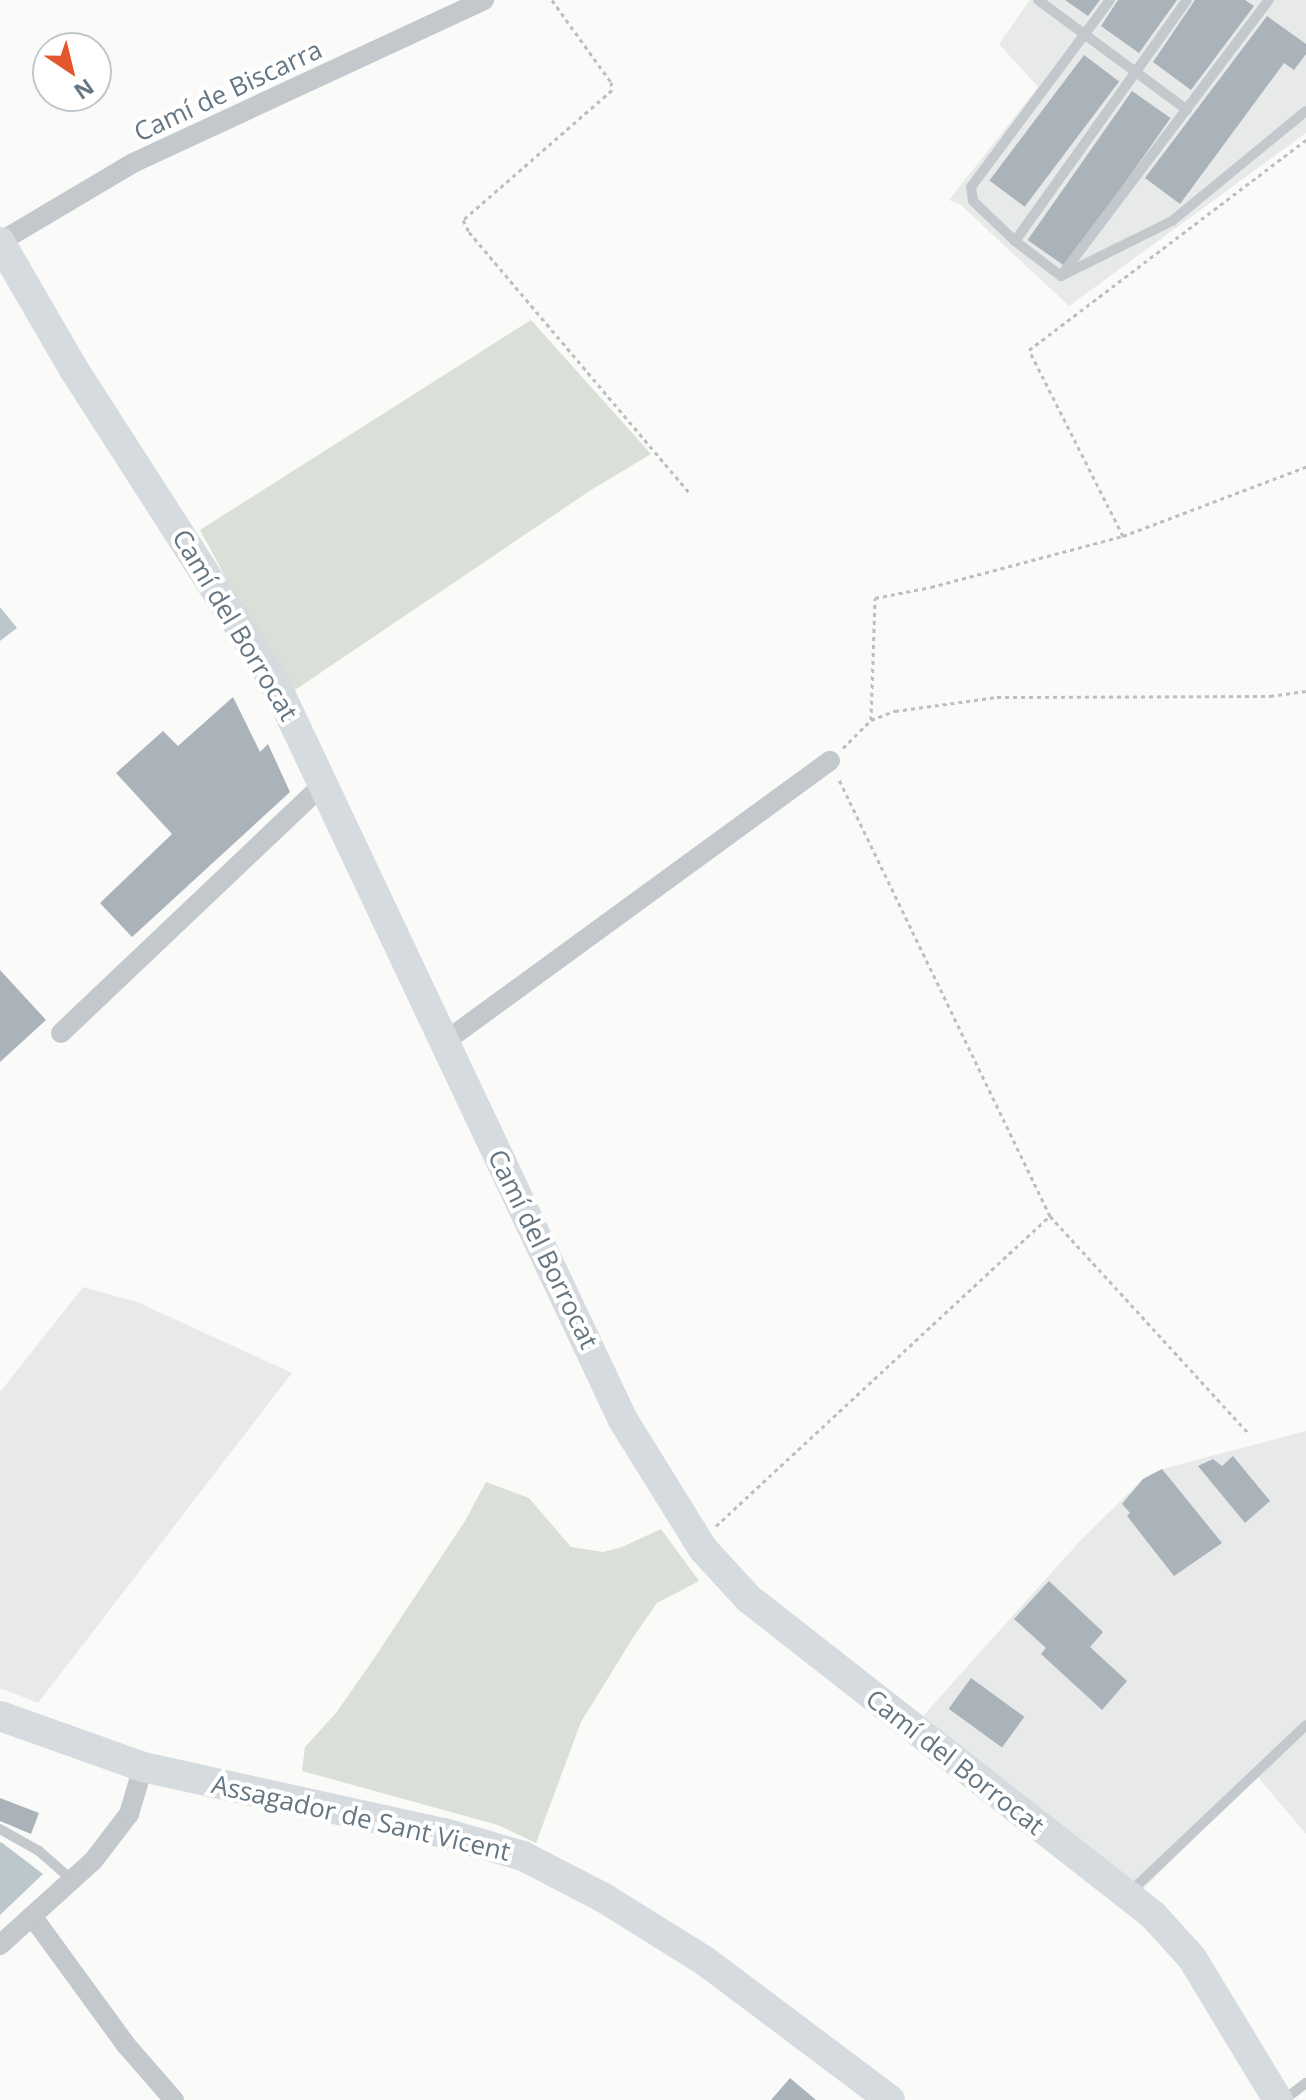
<!DOCTYPE html>
<html>
<head>
<meta charset="utf-8">
<style>
  body { margin:0 }
  #map { position:relative; width:1306px; height:2100px; overflow:hidden; background:#fafaf8; font-family:"Open Sans",sans-serif }
  div>[style] { position:absolute }
  .built>* { inset:0; background:#e8e9e9 }
  .green>* { inset:0; background:#dadfd7 }
  .water>* { inset:0; background:#bbc7cb }
  .building>* { inset:0; background:#aab3b9; transform-origin:0 0 }
  .path>* { height:3px; margin-top:-1.5px; transform-origin:0; background:repeating-linear-gradient(90deg,#bbbfc2 0 4px,transparent 0 8px) }
  .lane>* { height:10px; margin:-5px; padding:0 5px; transform-origin:5px; border-radius:5px; background:#c3c8cc }
  .street>* { height:20px; margin:-10px; padding:0 10px; transform-origin:10px; border-radius:10px; background:#c3c8cc }
  .secondary>* { height:30px; margin:-15px; padding:0 15px; transform-origin:15px; border-radius:15px; background:#d6dbdf }
  span { translate:-50% -50%; white-space:nowrap; text-align:center; line-height:1.15; -webkit-text-stroke:8px #fff; paint-order:stroke }
  .street-label { font-size:26px; color:#657683 }
  .north { position:absolute; left:32px; top:32px; width:80px; height:80px; box-sizing:border-box; background:#fff; border:2px solid #c1c8cd; border-radius:50%; rotate:145deg; font-size:22px; font-weight:700; line-height:32px; text-align:center; color:#657683 }
  .north::after { content:''; display:block; margin:auto; width:28px; height:36px; background:#e4572e; clip-path:polygon(50% 0,100% 100%,50% 72%,0 100%) }
</style>
</head>
<body>
<div id="map">
  <div class="built">
    <div style="clip-path:polygon(1030px 0,1306px 0,1306px 133px,1069px 306px,961px 205px,949px 200px,1038px 87px,999px 44px)"></div>
    <div style="clip-path:polygon(83px 1287px,137px 1302px,292px 1373px,38px 1703px,0 1688px,0 1392px)"></div>
    <div style="clip-path:polygon(1306px 1431px,1306px 1834px,1257px 1776px,1141px 1891px,923px 1716px,1080px 1541px,1143px 1479px,1162px 1469px)"></div>
  </div>
  <div class="green">
    <div style="clip-path:polygon(531px 320px,651px 454px,591px 490px,289px 694px,200px 530px)"></div>
    <div style="clip-path:polygon(486px 1482px,529px 1498px,571px 1547px,603px 1552px,622px 1547px,661px 1529px,699px 1581px,657px 1603px,634px 1636px,581px 1722px,536px 1843px,498px 1825px,302px 1771px,305px 1747px,336px 1713px,373px 1660px,465px 1521px)"></div>
  </div>
  <div class="water">
    <div style="clip-path:polygon(0 607px,17px 628px,0 641px)"></div>
    <div style="clip-path:polygon(1px 1842px,43px 1874px,0 1915px,0 1843px)"></div>
  </div>
  <div class="building">
    <div style="clip-path:polygon(1065px 0,1100px 0,1088px 16px)"></div>
    <div style="clip-path:polygon(1118px 0,1177px 0,1139px 53px,1101px 26px)"></div>
    <div style="clip-path:polygon(1195px 0,1245px 0,1254px 6px,1191px 90px,1153px 62px)"></div>
    <div style="clip-path:polygon(1267px 16px,1306px 44px,1306px 54px,1294px 70px,1284px 63px,1180px 204px,1145px 178px)"></div>
    <div style="left:1084px;top:55px;width:44px;height:157px;rotate:37deg"></div>
    <div style="left:1132px;top:91px;width:47px;height:182px;rotate:35deg"></div>
    <div style="clip-path:polygon(233px 697px,260px 752px,268px 744px,290px 792px,132px 937px,100px 903px,172px 834px,116px 773px,163px 731px,178px 746px)"></div>
    <div style="clip-path:polygon(0 970px,46px 1020px,0 1062px)"></div>
    <div style="clip-path:polygon(1233px 1456px,1270px 1501px,1245px 1523px,1198px 1466px,1213px 1459px,1222px 1466px)"></div>
    <div style="clip-path:polygon(1162px 1469px,1222px 1543px,1174px 1576px,1127px 1516px,1130px 1513px,1122px 1504px,1143px 1479px)"></div>
    <div style="clip-path:polygon(1049px 1581px,1103px 1632px,1090px 1647px,1127px 1681px,1102px 1710px,1041px 1654px,1046px 1648px,1014px 1619px)"></div>
    <div style="left:971px;top:1678px;width:66px;height:38px;rotate:36deg"></div>
    <div style="clip-path:polygon(0 1798px,39px 1813px,31px 1834px,0 1821px)"></div>
    <div style="clip-path:polygon(790px 2078px,816px 2100px,771px 2100px)"></div>
  </div>
  <div class="path">
    <div style="left:552px;top:0;width:101px;rotate:54.3deg"></div>
    <div style="left:611px;top:82px;width:8px;rotate:83deg"></div>
    <div style="left:612px;top:90px;width:198px;rotate:138.9deg"></div>
    <div style="left:463px;top:220px;width:13px;rotate:63deg"></div>
    <div style="left:469px;top:232px;width:344px;rotate:49.8deg"></div>
    <div style="left:1123px;top:536px;width:208px;rotate:-116.8deg"></div>
    <div style="left:1029px;top:350px;width:348px;rotate:-37.2deg"></div>
    <div style="left:871px;top:720px;width:122px;rotate:-88.1deg"></div>
    <div style="left:875px;top:598px;width:57px;rotate:-11.1deg"></div>
    <div style="left:931px;top:587px;width:199px;rotate:-14.9deg"></div>
    <div style="left:1123px;top:536px;width:196px;rotate:-20.7deg"></div>
    <div style="left:843px;top:748px;width:40px;rotate:-45deg"></div>
    <div style="left:871px;top:720px;width:26px;rotate:-21deg"></div>
    <div style="left:895px;top:711px;width:103px;rotate:-7.8deg"></div>
    <div style="left:997px;top:697px;width:273px;rotate:-0.2deg"></div>
    <div style="left:1270px;top:696px;width:36px;rotate:-8deg"></div>
    <div style="left:1050px;top:1216px;width:295px;rotate:47.6deg"></div>
    <div style="left:716px;top:1526px;width:456px;rotate:-42.9deg"></div>
    <div style="left:1050px;top:1216px;width:485px;rotate:-115.8deg"></div>
  </div>
  <div class="lane">
    <div style="left:1038px;top:0;width:185px;rotate:36.4deg"></div>
    <div style="left:1110px;top:0;width:233px;rotate:126.6deg"></div>
    <div style="left:971px;top:187px;width:14px;rotate:82deg"></div>
    <div style="left:973px;top:201px;width:58px;rotate:43.6deg"></div>
    <div style="left:1015px;top:241px;width:58px;rotate:37.3deg"></div>
    <div style="left:1061px;top:276px;width:124px;rotate:-26.4deg"></div>
    <div style="left:1172px;top:221px;width:173px;rotate:-39.4deg"></div>
    <div style="left:1015px;top:241px;width:296px;rotate:-54.5deg"></div>
    <div style="left:1063px;top:273px;width:342px;rotate:-53deg"></div>
    <div style="left:0;top:1829px;width:45px;rotate:29.4deg"></div>
    <div style="left:39px;top:1851px;width:44px;rotate:41.3deg"></div>
    <div style="left:1128px;top:1894px;width:245px;rotate:-43.5deg"></div>
    <div style="left:1284px;top:2100px;width:28px;rotate:-38deg"></div>
  </div>
  <div class="street">
    <div style="left:0;top:242px;width:155px;rotate:-30.7deg"></div>
    <div style="left:133px;top:163px;width:387px;rotate:-24.9deg"></div>
    <div style="left:61px;top:1033px;width:360px;rotate:-43.5deg"></div>
    <div style="left:443px;top:1043px;width:479px;rotate:-36.1deg"></div>
    <div style="left:32px;top:1916px;width:160px;rotate:53.9deg"></div>
    <div style="left:126px;top:2045px;width:73px;rotate:48.9deg"></div>
    <div style="left:0;top:1945px;width:125px;rotate:-42.1deg"></div>
    <div style="left:93px;top:1861px;width:59px;rotate:-52.5deg"></div>
    <div style="left:129px;top:1814px;width:49px;rotate:-73.4deg"></div>
  </div>
  <div class="secondary">
    <div style="left:0;top:242px;width:146px;rotate:59.9deg"></div>
    <div style="left:73px;top:368px;width:372px;rotate:57.3deg"></div>
    <div style="left:274px;top:681px;width:817px;rotate:64.72deg"></div>
    <div style="left:623px;top:1420px;width:152px;rotate:58.2deg"></div>
    <div style="left:703px;top:1549px;width:68px;rotate:47.4deg"></div>
    <div style="left:749px;top:1599px;width:513px;rotate:38.03deg"></div>
    <div style="left:1153px;top:1915px;width:58px;rotate:47.8deg"></div>
    <div style="left:1192px;top:1958px;width:166px;rotate:58.8deg"></div>
    <div style="left:0;top:1716px;width:152px;rotate:19.6deg"></div>
    <div style="left:143px;top:1767px;width:308px;rotate:12.4deg"></div>
    <div style="left:444px;top:1833px;width:82px;rotate:16.2deg"></div>
    <div style="left:523px;top:1856px;width:91px;rotate:27.4deg"></div>
    <div style="left:604px;top:1898px;width:119px;rotate:32deg"></div>
    <div style="left:705px;top:1961px;width:231px;rotate:36.9deg"></div>
  </div>
  <div class="street-label">
    <span style="left:228px;top:91px;rotate:-25deg">Camí de Biscarra</span>
    <span style="left:235px;top:625px;rotate:59deg">Camí del Borrocat</span>
    <span style="left:543px;top:1249px;rotate:64deg">Camí del Borrocat</span>
    <span style="left:955px;top:1762px;rotate:38deg">Camí del Borrocat</span>
    <span style="left:361px;top:1818px;rotate:13deg">Assagador de Sant Vicent</span>
  </div>
  <div class="north">N</div>
</div>
</body>
</html>
